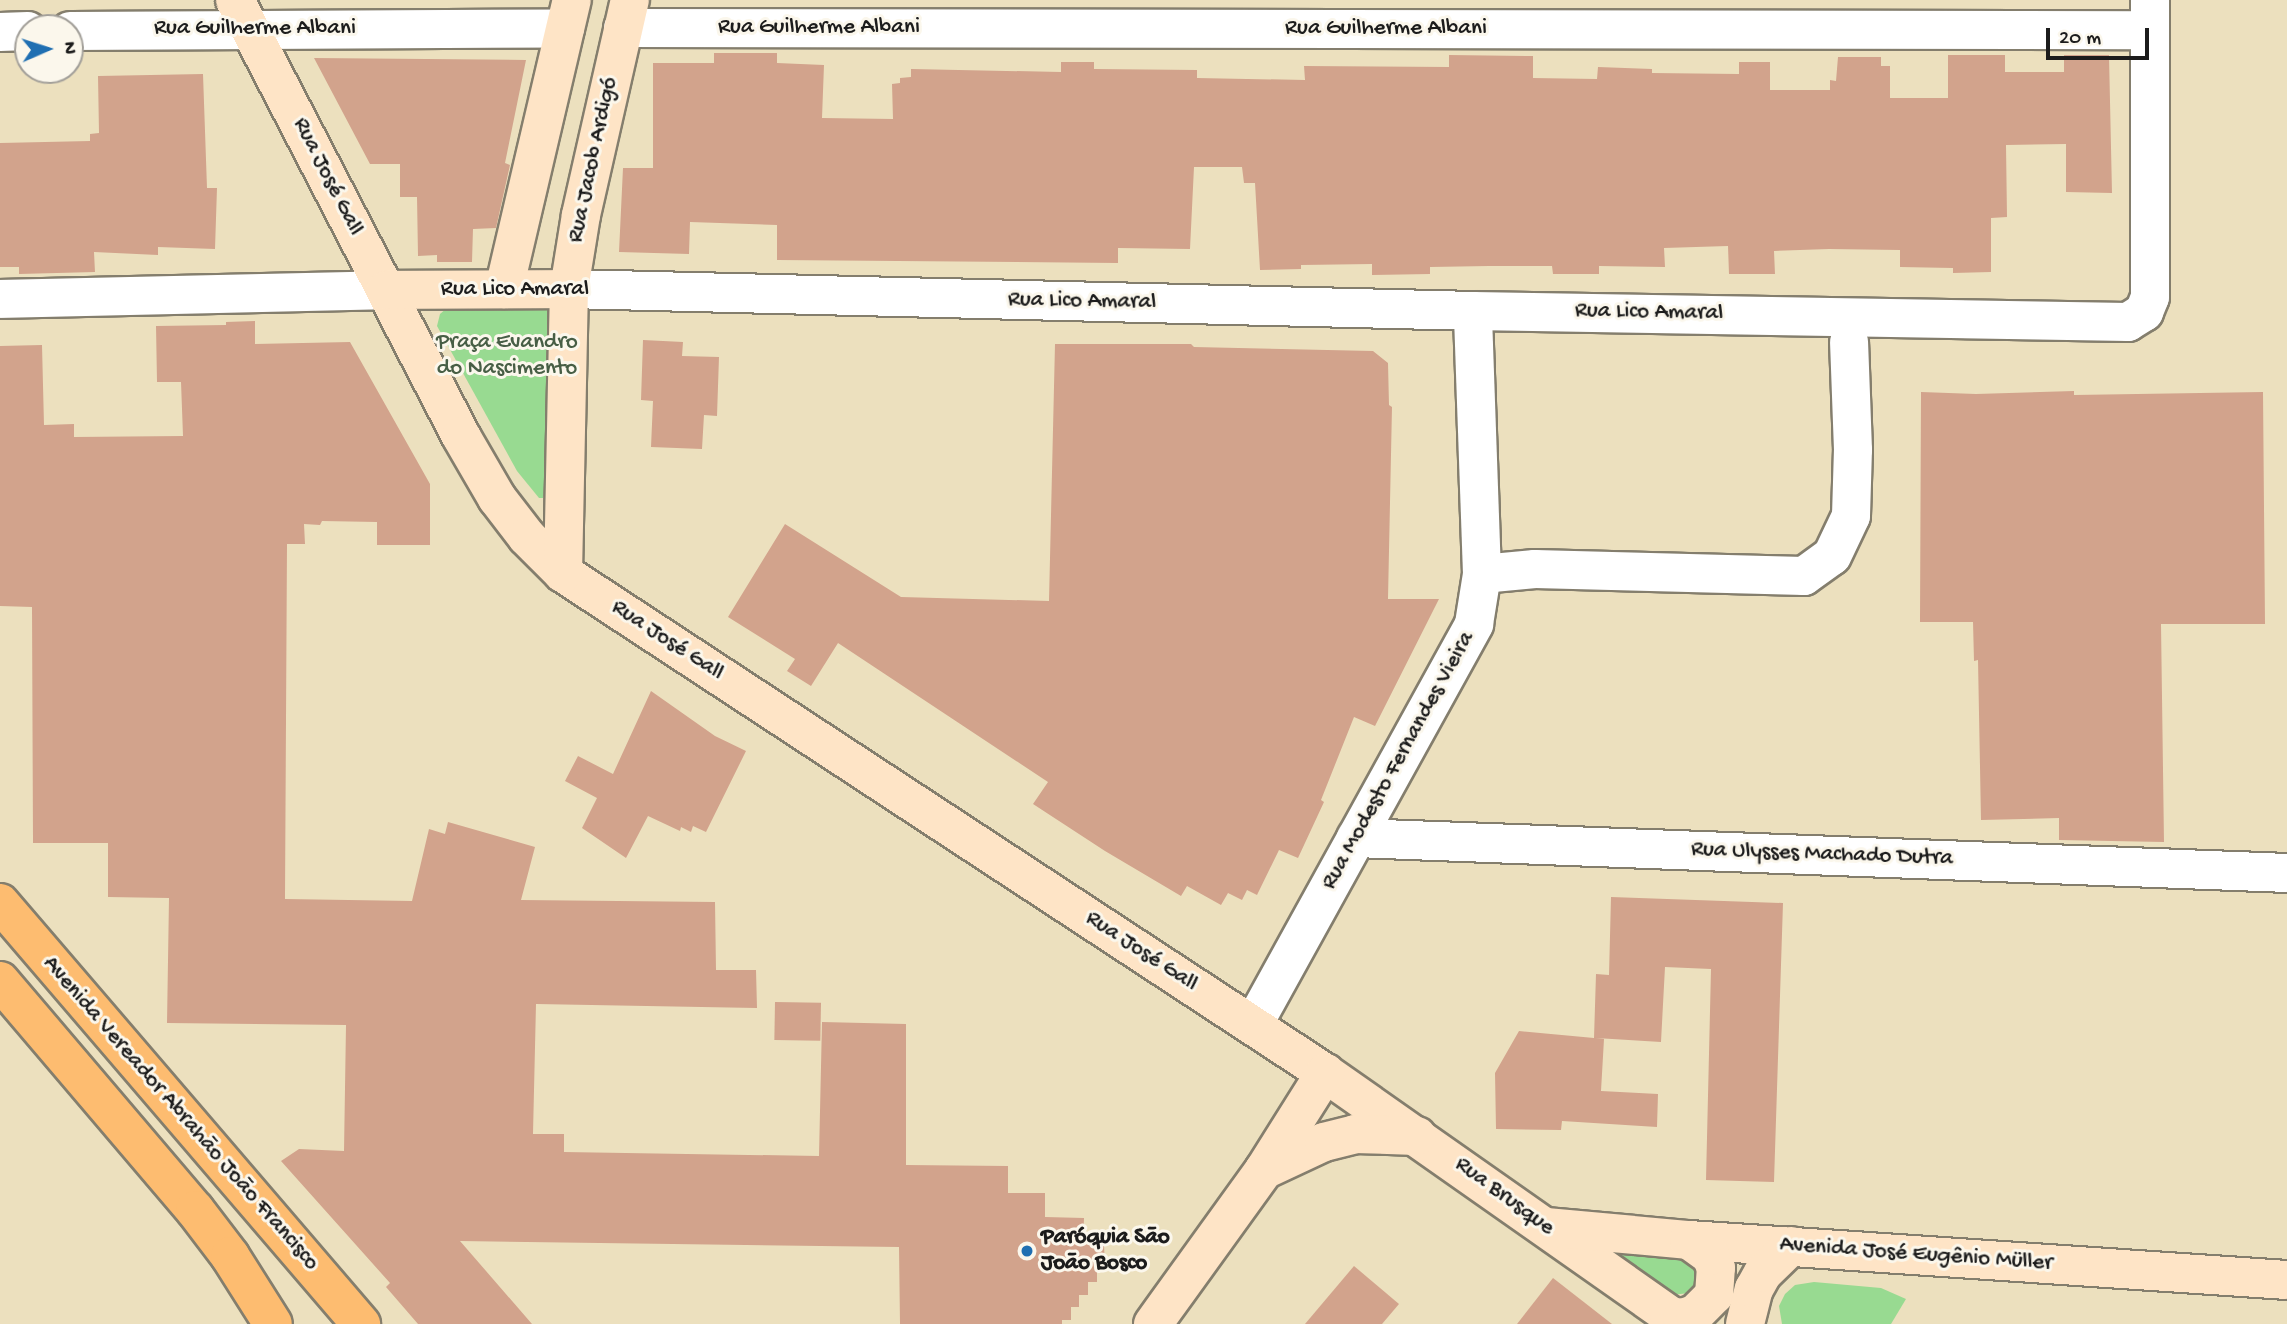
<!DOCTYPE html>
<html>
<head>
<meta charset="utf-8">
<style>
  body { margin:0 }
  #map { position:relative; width:2287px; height:1324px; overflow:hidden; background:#ece0be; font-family:"Gochi Hand",sans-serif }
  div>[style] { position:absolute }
  .green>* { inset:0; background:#98da91 }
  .building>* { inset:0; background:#d2a38c; transform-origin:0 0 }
  .roads { filter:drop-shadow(2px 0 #847e6d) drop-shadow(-2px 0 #847e6d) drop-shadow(0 2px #847e6d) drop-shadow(0 -2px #847e6d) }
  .street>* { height:38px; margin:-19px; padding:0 19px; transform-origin:19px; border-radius:19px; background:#fff }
  .secondary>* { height:38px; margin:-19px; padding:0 19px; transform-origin:19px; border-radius:19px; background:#fee4c6 }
  .primary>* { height:38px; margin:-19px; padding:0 19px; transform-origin:19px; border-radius:19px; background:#fdbc70 }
  .dots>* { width:19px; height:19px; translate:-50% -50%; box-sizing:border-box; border:4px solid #fbf7ec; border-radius:50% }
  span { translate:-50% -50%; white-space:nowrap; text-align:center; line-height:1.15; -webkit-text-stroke:6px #fbf7ec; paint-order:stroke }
  .street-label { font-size:23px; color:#1c1c1c }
  .park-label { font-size:23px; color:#475e45 }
  .poi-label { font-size:23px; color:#1c1c1c; font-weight:700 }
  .left { translate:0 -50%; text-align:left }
  .north { position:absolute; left:14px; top:14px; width:70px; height:70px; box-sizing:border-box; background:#fbf7ec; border:2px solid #a29f99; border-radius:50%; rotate:87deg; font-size:19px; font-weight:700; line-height:28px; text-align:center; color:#1c1c1c }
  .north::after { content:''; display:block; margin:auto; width:24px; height:32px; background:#1f6fb2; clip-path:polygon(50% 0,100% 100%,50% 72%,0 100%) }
  .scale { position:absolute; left:2046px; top:28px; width:103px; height:32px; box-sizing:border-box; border:4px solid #1c1c1c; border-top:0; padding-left:9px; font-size:21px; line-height:24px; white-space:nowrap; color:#1c1c1c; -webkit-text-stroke:5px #fbf7ec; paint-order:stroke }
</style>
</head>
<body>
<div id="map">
  <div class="green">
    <div style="clip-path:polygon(546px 307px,555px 315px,550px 480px,543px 498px,539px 498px,517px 471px,437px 326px,440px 314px,447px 308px)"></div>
    <div style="clip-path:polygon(1611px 1253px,1682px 1260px,1690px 1264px,1697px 1275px,1696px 1287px,1689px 1293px,1672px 1295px)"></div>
    <div style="clip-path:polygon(1814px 1282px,1881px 1288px,1906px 1299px,1891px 1324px,1782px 1324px,1779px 1306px,1785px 1294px,1795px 1285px)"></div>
  </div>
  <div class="building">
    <div style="clip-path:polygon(714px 53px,777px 53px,777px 63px,824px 65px,822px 118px,893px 119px,892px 84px,900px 83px,900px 78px,911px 77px,911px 69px,1061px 72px,1061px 62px,1094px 62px,1094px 69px,1197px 70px,1197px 78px,1305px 80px,1304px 66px,1449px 67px,1449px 55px,1533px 56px,1533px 78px,1597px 79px,1598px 67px,1652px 69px,1652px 73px,1739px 74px,1739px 62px,1770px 62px,1770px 90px,1830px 90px,1830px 80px,1836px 81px,1838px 57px,1881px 57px,1881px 66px,1890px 66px,1890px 98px,1948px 98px,1948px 55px,2005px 55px,2005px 72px,2064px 72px,2064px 55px,2109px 55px,2112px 193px,2066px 192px,2066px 144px,2006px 145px,2007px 217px,1991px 218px,1991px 272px,1953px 273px,1953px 268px,1900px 267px,1900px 250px,1829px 249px,1774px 251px,1775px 274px,1729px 274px,1728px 246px,1664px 248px,1665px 267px,1599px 266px,1599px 274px,1553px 274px,1552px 266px,1489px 266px,1430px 267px,1430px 274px,1372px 275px,1372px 264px,1301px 265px,1301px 269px,1260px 270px,1255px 183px,1244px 183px,1242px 167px,1194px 167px,1190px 249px,1118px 248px,1118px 263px,777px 260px,777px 225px,690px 222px,689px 254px,619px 252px,623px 168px,653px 168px,653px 63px,714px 63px)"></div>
    <div style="clip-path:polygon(314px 58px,526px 60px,505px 163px,510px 165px,496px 228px,473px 229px,472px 262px,437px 262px,437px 255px,418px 256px,417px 197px,400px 197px,400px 164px,370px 164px)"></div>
    <div style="clip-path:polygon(203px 74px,207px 188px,217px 188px,215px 249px,158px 247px,158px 255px,94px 252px,95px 272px,19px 274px,19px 267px,0 267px,0 143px,90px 141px,90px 134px,99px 133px,98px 76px)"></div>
    <div style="clip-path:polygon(255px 321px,255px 344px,350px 342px,430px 484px,430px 545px,377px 545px,377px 522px,322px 521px,320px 525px,304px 524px,305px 544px,287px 544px,285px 899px,412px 901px,429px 829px,445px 834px,448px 822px,535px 847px,521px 900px,715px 902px,716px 970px,756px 970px,757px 1008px,536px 1004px,533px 1134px,564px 1134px,564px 1152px,819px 1156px,822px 1022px,906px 1024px,906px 1165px,1008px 1166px,1008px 1193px,1045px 1193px,1045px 1217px,1084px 1218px,1083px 1243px,1104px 1244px,1105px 1270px,1097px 1270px,1097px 1282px,1088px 1282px,1088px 1295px,1079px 1295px,1079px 1307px,1071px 1307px,1071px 1320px,1062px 1320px,1062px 1324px,900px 1324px,899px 1247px,460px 1241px,532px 1324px,418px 1324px,386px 1287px,390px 1283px,281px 1161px,299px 1149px,344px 1151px,346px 1025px,167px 1023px,169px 898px,108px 897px,108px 843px,33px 843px,32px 607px,0 606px,0 346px,42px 345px,44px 425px,74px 424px,74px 437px,183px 436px,181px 382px,157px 382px,156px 326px,226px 325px,226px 322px)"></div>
    <div style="clip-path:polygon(643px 340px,683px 342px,682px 356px,719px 357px,717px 416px,704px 415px,702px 449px,651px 447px,653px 401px,641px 400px)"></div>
    <div style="clip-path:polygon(1055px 344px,1191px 344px,1194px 347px,1373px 351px,1388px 363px,1389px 405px,1392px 407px,1388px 599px,1439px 599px,1375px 726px,1354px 717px,1321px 800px,1324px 802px,1298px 858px,1279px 850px,1257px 895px,1247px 890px,1242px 900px,1228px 893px,1221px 905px,1187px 886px,1181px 896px,1105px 851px,1033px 804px,1048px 782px,838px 643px,811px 686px,787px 671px,795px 659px,728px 617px,785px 524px,901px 597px,1049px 601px)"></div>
    <div style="clip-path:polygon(2074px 391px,2074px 395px,2263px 392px,2265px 624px,2161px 624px,2164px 842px,2059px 840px,2059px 818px,1981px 820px,1978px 660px,1974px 661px,1973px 622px,1920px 622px,1921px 392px,1976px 394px)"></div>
    <div style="clip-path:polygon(651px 691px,715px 736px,746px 751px,706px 832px,693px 826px,691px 832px,681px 827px,680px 831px,648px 816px,626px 858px,582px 828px,597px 798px,565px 781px,578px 756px,613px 774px)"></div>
    <div style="clip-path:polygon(1611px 897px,1783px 903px,1774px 1182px,1706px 1180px,1711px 969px,1665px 967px,1661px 1042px,1596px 1038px,1604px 1039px,1601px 1091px,1658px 1094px,1657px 1127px,1562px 1121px,1561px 1130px,1496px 1129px,1495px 1073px,1519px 1031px,1594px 1038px,1596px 974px,1609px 975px)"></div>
    <div style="left:775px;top:1002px;width:46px;height:38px;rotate:1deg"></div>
    <div style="clip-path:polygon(1354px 1266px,1399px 1304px,1382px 1324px,1305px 1324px)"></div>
    <div style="clip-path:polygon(1553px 1278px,1612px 1324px,1517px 1324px)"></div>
  </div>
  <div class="roads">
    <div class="street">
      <div style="left:623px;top:28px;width:1526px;rotate:0.08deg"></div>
      <div style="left:70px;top:31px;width:495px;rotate:-0.3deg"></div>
      <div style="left:0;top:32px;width:28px;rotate:-2deg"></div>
      <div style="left:569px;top:289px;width:904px;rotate:1.39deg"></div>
      <div style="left:1473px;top:311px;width:655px;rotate:0.96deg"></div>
      <div style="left:2128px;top:322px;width:19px;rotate:-32deg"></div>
      <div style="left:2144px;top:312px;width:16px;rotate:-68deg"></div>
      <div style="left:2150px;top:297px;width:297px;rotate:-90deg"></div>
      <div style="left:0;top:299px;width:386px;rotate:-1.3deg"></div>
      <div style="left:1482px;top:574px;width:53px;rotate:-5.4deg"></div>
      <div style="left:1535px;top:569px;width:269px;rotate:1.5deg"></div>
      <div style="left:1804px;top:576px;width:34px;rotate:-36deg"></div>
      <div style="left:1832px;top:556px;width:44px;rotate:-64.6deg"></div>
      <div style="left:1851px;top:516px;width:66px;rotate:-88.3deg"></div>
      <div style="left:1853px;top:450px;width:108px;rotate:-92.1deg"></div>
      <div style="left:1356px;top:838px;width:932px;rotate:2.15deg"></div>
      <div style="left:1253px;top:1025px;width:458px;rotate:-61.1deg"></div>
      <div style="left:1474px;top:624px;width:51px;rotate:-80.9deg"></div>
      <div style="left:1482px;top:574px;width:263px;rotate:-92deg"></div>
    </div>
    <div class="secondary">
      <div style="left:235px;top:0;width:491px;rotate:62.6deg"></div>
      <div style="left:461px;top:436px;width:72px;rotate:59.9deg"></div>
      <div style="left:497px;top:498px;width:49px;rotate:52.4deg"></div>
      <div style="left:527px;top:537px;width:51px;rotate:45deg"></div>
      <div style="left:563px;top:573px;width:911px;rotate:33.27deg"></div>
      <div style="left:1325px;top:1073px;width:436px;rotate:35.1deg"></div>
      <div style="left:504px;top:289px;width:297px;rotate:-76.8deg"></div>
      <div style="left:386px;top:290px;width:183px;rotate:-0.3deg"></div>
      <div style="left:563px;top:573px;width:284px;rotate:-88.8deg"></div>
      <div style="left:569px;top:289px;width:75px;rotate:-80.8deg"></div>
      <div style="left:581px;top:215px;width:221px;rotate:-77.2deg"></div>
      <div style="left:1264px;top:1170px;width:66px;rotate:-25deg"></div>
      <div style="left:1324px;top:1142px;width:32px;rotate:-14deg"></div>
      <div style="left:1355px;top:1134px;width:62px;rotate:1.8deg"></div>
      <div style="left:1546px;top:1227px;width:144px;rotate:5.2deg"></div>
      <div style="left:1689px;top:1240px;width:599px;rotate:3.83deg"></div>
      <div style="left:1669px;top:1316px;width:13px;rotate:9deg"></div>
      <div style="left:1682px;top:1318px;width:14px;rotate:-17deg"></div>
      <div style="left:1695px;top:1314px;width:27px;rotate:-45deg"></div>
      <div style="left:1714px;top:1295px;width:27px;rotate:-86deg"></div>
      <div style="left:1716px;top:1268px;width:13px;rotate:-113deg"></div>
      <div style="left:1711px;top:1256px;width:27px;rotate:-144deg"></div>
      <div style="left:1153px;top:1324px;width:190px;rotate:-54.2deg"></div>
      <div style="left:1264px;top:1170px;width:115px;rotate:-57.8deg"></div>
      <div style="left:1745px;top:1324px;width:36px;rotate:-76deg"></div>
      <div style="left:1754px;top:1289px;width:18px;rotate:-61deg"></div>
      <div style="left:1763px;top:1273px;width:39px;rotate:-44deg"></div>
    </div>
    <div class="primary">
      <div style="left:0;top:903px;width:555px;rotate:49.39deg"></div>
      <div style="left:0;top:981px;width:301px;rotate:49.6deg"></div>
      <div style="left:195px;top:1210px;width:58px;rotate:52.7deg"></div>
      <div style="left:230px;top:1256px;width:80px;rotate:57.7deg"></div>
    </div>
  </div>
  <div class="dots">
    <div style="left:1027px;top:1251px;background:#1f6fb2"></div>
  </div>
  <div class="street-label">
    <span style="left:819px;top:28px">Rua Guilherme Albani</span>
    <span style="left:255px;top:29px">Rua Guilherme Albani</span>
    <span style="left:1386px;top:29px">Rua Guilherme Albani</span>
    <span style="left:594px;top:160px;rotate:-78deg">Rua Jacob Ardigó</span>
    <span style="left:327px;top:177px;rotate:63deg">Rua José Gall</span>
    <span style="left:515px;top:290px">Rua Lico Amaral</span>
    <span style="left:1082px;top:302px;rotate:1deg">Rua Lico Amaral</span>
    <span style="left:1649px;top:313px;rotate:1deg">Rua Lico Amaral</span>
    <span style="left:667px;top:641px;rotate:33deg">Rua José Gall</span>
    <span style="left:1399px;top:761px;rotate:-61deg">Rua Modesto Fernandes Vieira</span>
    <span style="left:1822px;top:855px;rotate:2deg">Rua Ulysses Machado Dutra</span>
    <span style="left:1141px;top:952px;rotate:33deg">Rua José Gall</span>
    <span style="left:180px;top:1114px;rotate:49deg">Avenida Vereador Abrahão João Francisco</span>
    <span style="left:1504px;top:1197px;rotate:36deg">Rua Brusque</span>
    <span style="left:1916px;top:1255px;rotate:4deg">Avenida José Eugênio Müller</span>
  </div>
  <div class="park-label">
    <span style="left:507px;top:356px">Praça Evandro<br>do Nascimento</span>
  </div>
  <div class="poi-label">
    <span class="left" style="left:1041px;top:1251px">Paróquia São<br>João Bosco</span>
  </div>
  <div class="north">N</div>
  <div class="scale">20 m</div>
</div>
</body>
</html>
